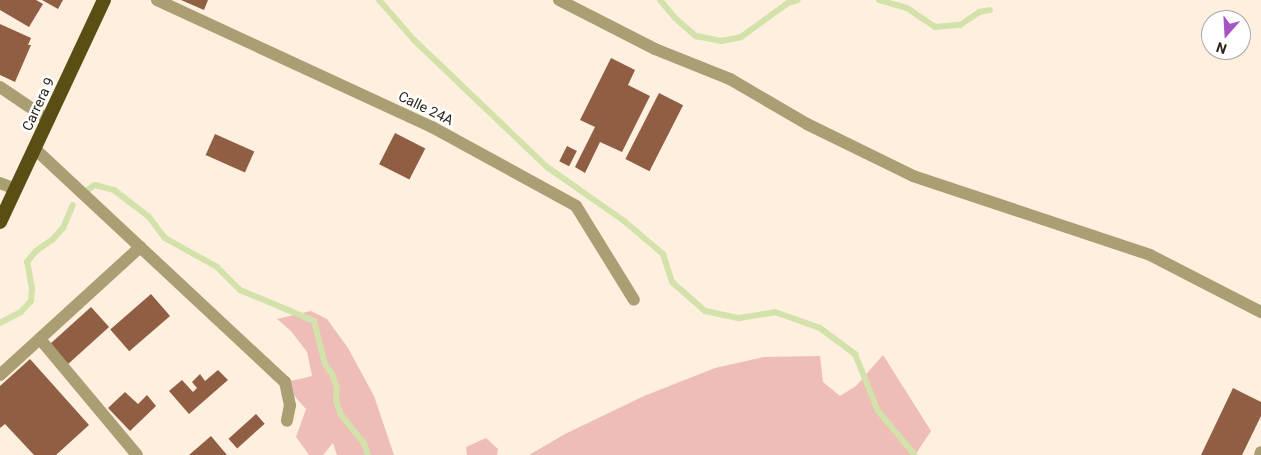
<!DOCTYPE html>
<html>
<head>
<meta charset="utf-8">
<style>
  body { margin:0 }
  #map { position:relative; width:1261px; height:455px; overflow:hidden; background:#feefde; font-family:Roboto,sans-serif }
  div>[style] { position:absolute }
  .green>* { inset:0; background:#eebdb7 }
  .stream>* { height:6px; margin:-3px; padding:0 3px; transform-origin:3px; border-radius:3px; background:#d2e2aa }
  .building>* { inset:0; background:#8f5e43; transform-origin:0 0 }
  .minor>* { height:12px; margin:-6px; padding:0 6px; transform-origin:6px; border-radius:6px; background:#a99f73 }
  .trunk>* { height:14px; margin:-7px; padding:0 7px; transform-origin:7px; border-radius:7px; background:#5a4e14 }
  span { translate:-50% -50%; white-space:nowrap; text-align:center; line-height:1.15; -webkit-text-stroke:5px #fff; paint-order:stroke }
  .street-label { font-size:14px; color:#2d2419 }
  .north { position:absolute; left:1201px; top:10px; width:50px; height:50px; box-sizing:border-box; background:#fff; border:1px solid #aba7a3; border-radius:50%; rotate:199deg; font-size:14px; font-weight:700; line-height:20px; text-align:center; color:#2d2419 }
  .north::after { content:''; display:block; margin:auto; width:18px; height:22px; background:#a555c5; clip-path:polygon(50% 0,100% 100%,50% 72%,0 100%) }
</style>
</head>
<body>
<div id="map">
  <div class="green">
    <div style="clip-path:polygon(311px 311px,327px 319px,348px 348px,374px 396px,394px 455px,337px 455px,333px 443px,323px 455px,309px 455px,296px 437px,306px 409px,290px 391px,291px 381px,312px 376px,307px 352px,291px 331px,277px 319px)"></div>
    <div style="clip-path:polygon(883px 355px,931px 431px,915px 455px,529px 455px,565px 434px,644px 396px,715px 368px,764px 357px,820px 356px,823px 382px,840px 396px,856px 386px)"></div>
    <div style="clip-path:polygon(486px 438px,498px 449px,497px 455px,467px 455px,466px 447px)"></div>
  </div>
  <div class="stream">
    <div style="left:379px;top:0;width:53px;rotate:48.8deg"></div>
    <div style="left:414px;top:40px;width:184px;rotate:43.7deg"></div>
    <div style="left:547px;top:167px;width:94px;rotate:35deg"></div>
    <div style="left:624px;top:221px;width:51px;rotate:40.2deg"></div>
    <div style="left:663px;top:254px;width:29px;rotate:72deg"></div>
    <div style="left:672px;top:282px;width:44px;rotate:41.3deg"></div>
    <div style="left:705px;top:311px;width:35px;rotate:12deg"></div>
    <div style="left:739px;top:318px;width:36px;rotate:-9deg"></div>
    <div style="left:775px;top:312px;width:48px;rotate:19.6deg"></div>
    <div style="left:820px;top:328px;width:44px;rotate:36.6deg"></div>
    <div style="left:855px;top:354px;width:61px;rotate:68deg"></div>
    <div style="left:878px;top:411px;width:57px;rotate:49.9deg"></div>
    <div style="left:660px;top:0;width:23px;rotate:50deg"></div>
    <div style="left:675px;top:18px;width:28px;rotate:41deg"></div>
    <div style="left:696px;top:36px;width:25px;rotate:11deg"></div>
    <div style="left:721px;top:41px;width:20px;rotate:-11deg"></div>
    <div style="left:741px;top:37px;width:58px;rotate:-35.9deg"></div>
    <div style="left:788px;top:3px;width:10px;rotate:-17deg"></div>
    <div style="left:879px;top:0;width:29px;rotate:16deg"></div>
    <div style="left:907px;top:8px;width:34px;rotate:34deg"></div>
    <div style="left:935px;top:27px;width:25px;rotate:-5deg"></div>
    <div style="left:960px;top:25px;width:23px;rotate:-34deg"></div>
    <div style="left:979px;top:12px;width:11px;rotate:-10deg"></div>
    <div style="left:86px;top:191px;width:11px;rotate:-34deg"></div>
    <div style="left:95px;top:185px;width:20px;rotate:15deg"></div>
    <div style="left:114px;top:190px;width:44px;rotate:37.6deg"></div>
    <div style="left:149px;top:217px;width:26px;rotate:53deg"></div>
    <div style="left:165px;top:238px;width:60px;rotate:29.1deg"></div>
    <div style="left:217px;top:267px;width:33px;rotate:45deg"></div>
    <div style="left:240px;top:290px;width:80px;rotate:22.7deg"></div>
    <div style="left:314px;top:321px;width:44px;rotate:75.7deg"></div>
    <div style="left:325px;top:364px;width:12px;rotate:55deg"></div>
    <div style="left:332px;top:374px;width:15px;rotate:70deg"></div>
    <div style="left:337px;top:388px;width:12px;rotate:95deg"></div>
    <div style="left:336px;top:400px;width:16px;rotate:72deg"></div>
    <div style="left:341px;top:415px;width:36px;rotate:51deg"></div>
    <div style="left:364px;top:443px;width:13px;rotate:72deg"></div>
    <div style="left:0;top:323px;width:24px;rotate:-28deg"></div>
    <div style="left:21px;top:312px;width:15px;rotate:-48deg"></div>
    <div style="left:31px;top:301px;width:12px;rotate:-85deg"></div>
    <div style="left:32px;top:289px;width:27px;rotate:-100deg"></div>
    <div style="left:27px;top:262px;width:14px;rotate:-51deg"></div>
    <div style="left:36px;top:251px;width:21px;rotate:-35deg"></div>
    <div style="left:53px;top:239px;width:15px;rotate:-48deg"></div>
    <div style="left:63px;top:228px;width:25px;rotate:-67deg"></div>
  </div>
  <div class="building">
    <div style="clip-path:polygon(0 0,36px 0,43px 4px,29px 27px,0 10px)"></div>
    <div style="clip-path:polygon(42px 0,63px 0,58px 9px)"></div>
    <div style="clip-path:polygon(181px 0,208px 0,204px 10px)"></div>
    <div style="clip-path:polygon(0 24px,31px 38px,28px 45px,31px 45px,15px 82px,0 75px)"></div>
    <div style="clip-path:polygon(611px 58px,635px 70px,628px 85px,650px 96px,622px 152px,600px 142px,585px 173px,575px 167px,595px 127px,580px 120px)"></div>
    <div style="left:659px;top:93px;width:27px;height:74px;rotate:27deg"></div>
    <div style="left:395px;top:133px;width:34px;height:35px;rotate:27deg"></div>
    <div style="left:215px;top:134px;width:43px;height:23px;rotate:24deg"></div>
    <div style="left:567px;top:146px;width:11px;height:17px;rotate:27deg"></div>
    <div style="left:151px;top:294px;width:29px;height:54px;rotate:49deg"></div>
    <div style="left:91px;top:307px;width:27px;height:57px;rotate:48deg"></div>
    <div style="clip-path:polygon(30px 359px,89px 425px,56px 455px,34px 455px,5px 424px,0 428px,0 386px)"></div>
    <div style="clip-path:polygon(218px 370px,228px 380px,189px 414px,169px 391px,182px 380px,193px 392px,197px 388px,192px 382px,200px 374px,205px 381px)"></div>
    <div style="clip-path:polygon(1233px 388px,1261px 402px,1261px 416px,1242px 455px,1201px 455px)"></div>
    <div style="clip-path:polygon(125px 392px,138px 404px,147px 395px,156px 406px,130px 431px,108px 408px)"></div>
    <div style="left:256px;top:414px;width:13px;height:37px;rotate:48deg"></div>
    <div style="clip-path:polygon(211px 436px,227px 455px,189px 455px)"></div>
  </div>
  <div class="minor">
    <div style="left:157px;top:0;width:303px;rotate:24.8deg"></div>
    <div style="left:432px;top:127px;width:164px;rotate:28.7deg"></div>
    <div style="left:576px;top:206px;width:110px;rotate:58.3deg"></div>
    <div style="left:559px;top:0;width:108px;rotate:27deg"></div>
    <div style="left:655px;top:49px;width:81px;rotate:21.8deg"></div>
    <div style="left:730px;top:79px;width:89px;rotate:30.3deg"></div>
    <div style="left:807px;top:124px;width:118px;rotate:26.1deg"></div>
    <div style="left:913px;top:176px;width:250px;rotate:18.4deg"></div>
    <div style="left:1150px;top:255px;width:125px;rotate:27.2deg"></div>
    <div style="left:0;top:87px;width:59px;rotate:34deg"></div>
    <div style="left:35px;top:149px;width:342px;rotate:43deg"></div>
    <div style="left:285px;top:382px;width:24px;rotate:78deg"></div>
    <div style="left:290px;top:405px;width:16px;rotate:101deg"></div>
    <div style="left:0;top:183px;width:17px;rotate:21deg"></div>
    <div style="left:40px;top:339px;width:151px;rotate:50.1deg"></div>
    <div style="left:0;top:375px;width:190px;rotate:-42.4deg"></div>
    <div style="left:1260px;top:455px;width:3px;rotate:-72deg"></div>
  </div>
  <div class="trunk">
    <div style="left:0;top:222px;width:245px;rotate:-64.9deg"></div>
  </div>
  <div class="street-label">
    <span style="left:38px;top:104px;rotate:-65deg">Carrera 9</span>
    <span style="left:426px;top:108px;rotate:26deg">Calle 24A</span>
  </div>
  <div class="north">N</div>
</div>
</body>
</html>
